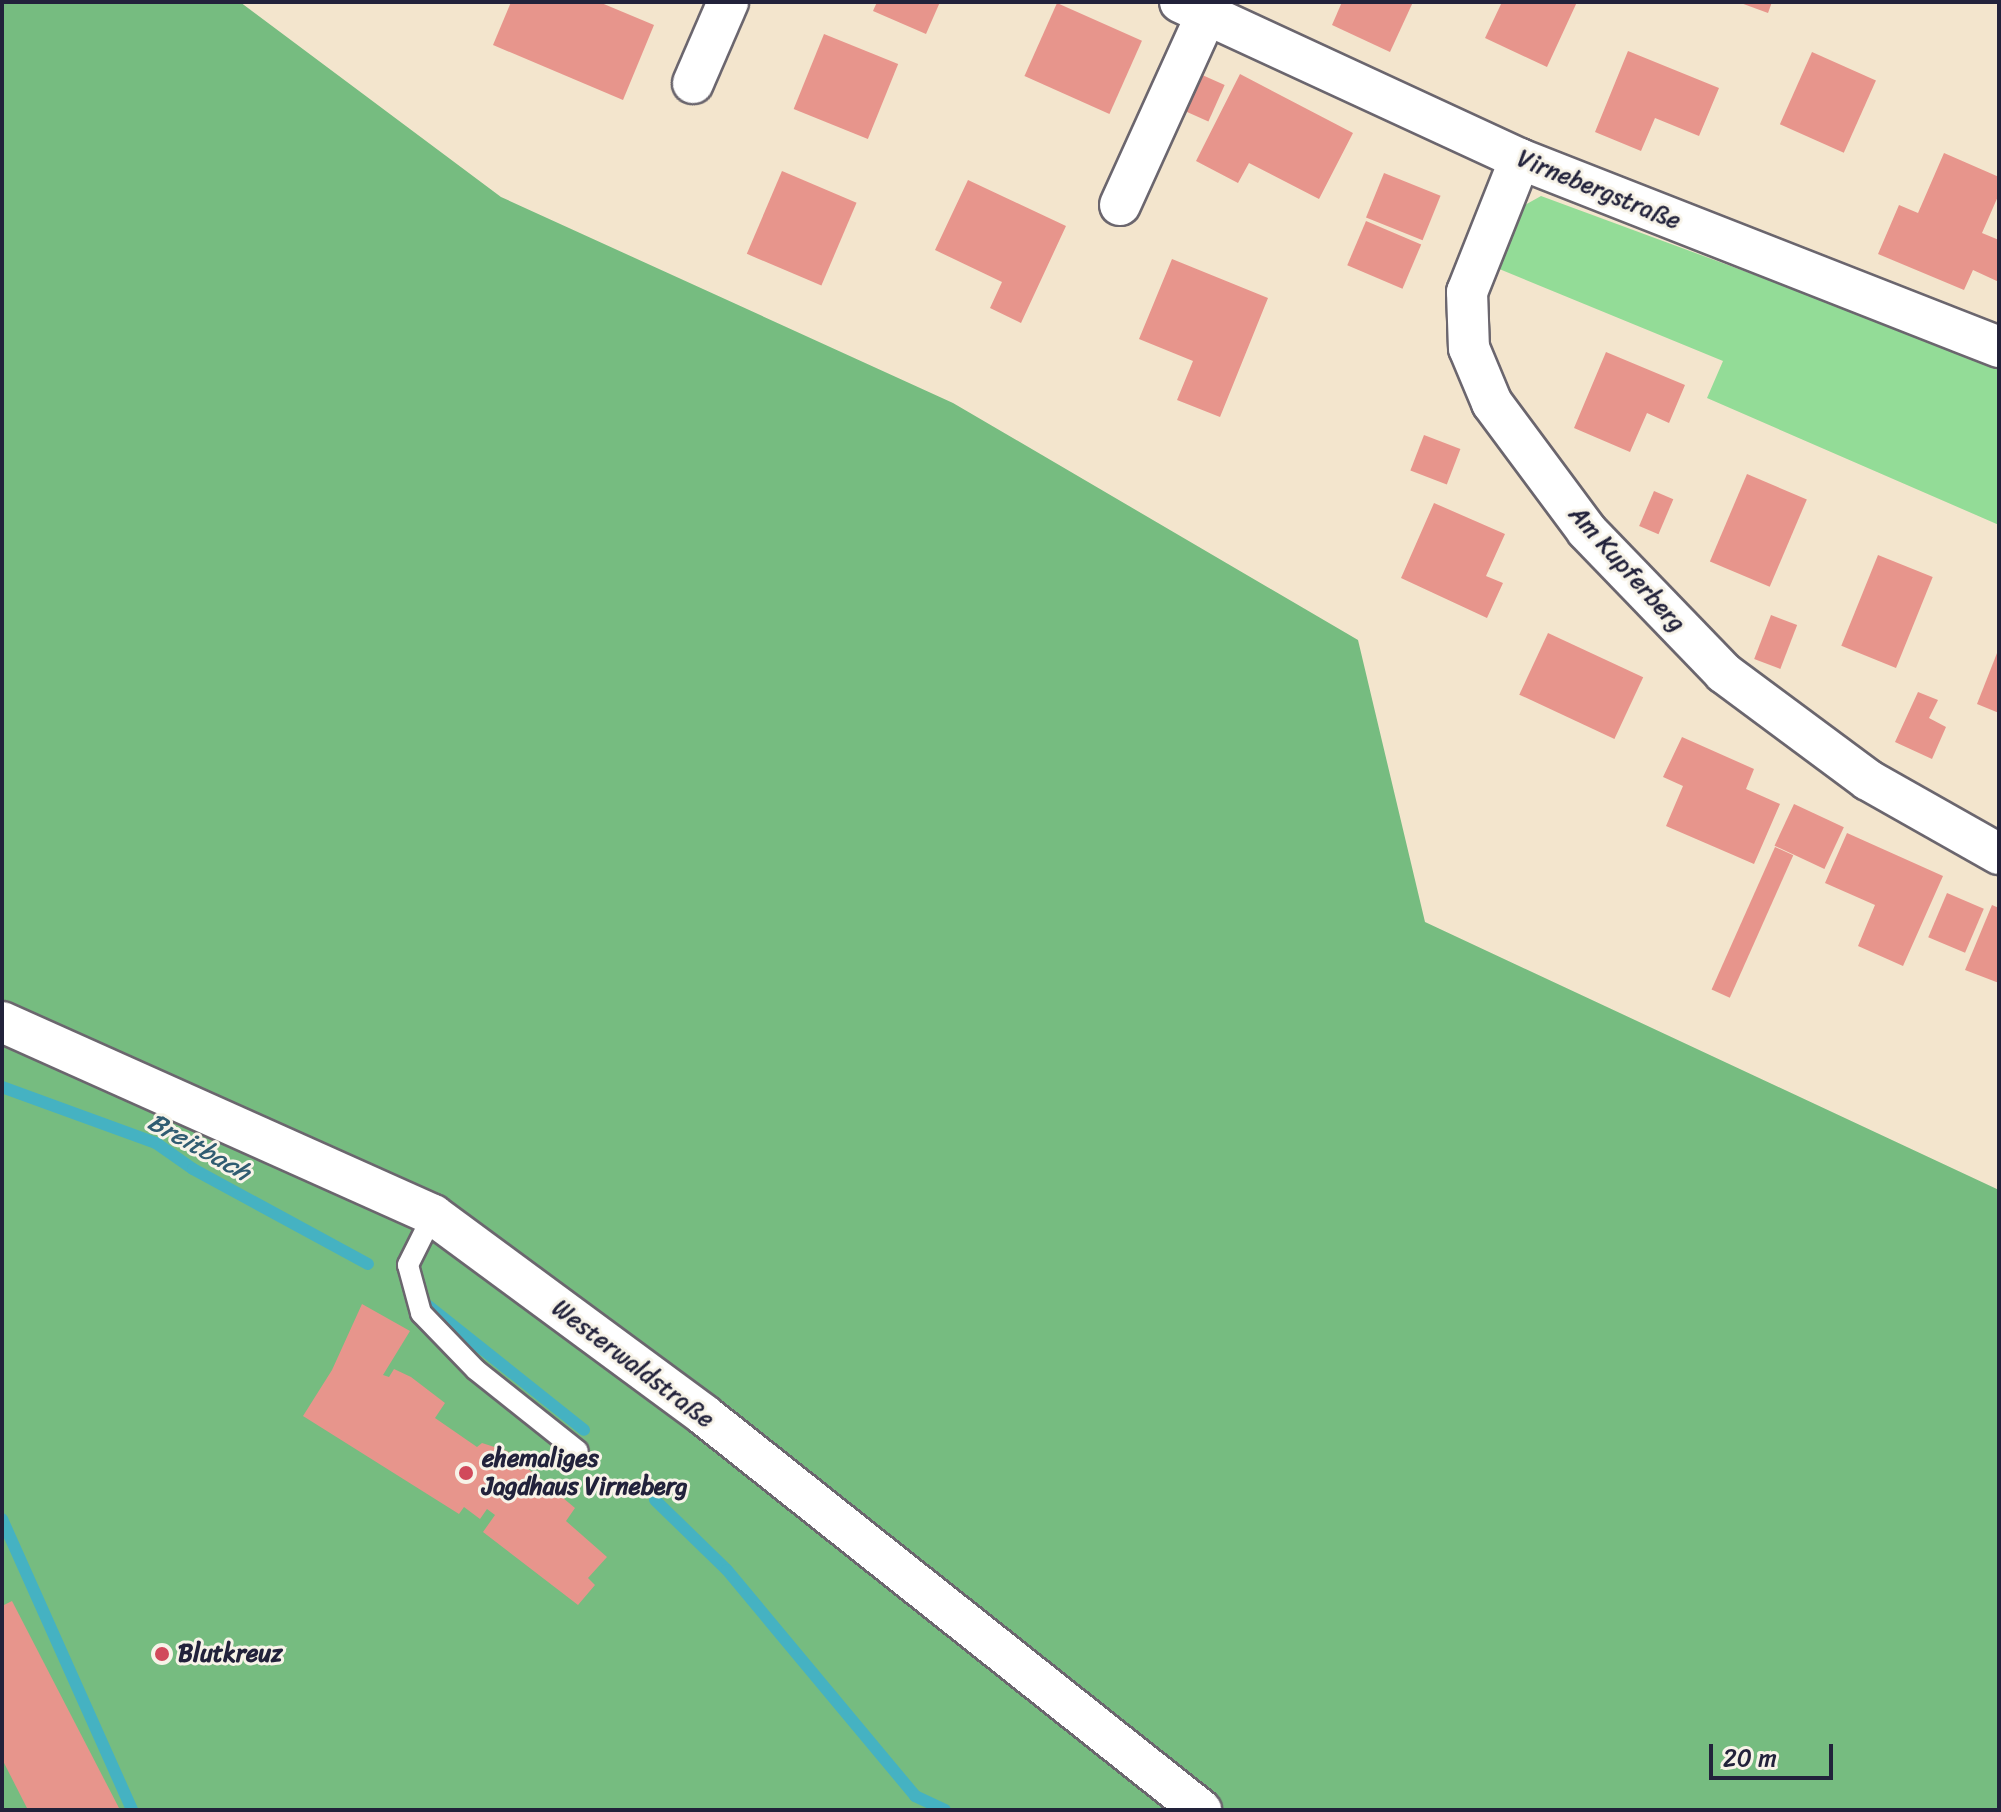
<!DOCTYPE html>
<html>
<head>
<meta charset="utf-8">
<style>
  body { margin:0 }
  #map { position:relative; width:2001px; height:1812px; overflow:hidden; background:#f3e5cd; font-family:Sriracha,sans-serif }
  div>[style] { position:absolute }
  .green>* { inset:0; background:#93dc97 }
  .forest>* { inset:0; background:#76bc80 }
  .stream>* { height:12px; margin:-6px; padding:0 6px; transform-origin:6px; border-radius:6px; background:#45b2c2 }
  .building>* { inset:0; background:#e7958c; transform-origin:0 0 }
  .roads { filter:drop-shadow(2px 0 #6b666e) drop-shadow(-2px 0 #6b666e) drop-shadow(0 2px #6b666e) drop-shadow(0 -2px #6b666e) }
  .service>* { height:20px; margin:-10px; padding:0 10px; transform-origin:10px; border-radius:10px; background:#fff }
  .minor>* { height:40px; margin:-20px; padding:0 20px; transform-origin:20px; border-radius:20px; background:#fff }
  .dots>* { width:22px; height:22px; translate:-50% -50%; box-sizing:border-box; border:4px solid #f7f3e8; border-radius:50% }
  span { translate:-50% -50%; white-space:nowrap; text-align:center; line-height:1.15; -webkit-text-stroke:6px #f7f3e8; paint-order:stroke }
  .street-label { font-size:24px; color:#22223b }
  .poi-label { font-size:24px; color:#22223b; font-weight:700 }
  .left { translate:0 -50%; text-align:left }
  .water-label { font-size:26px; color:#305c71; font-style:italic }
  .frame { position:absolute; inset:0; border:4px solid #22223b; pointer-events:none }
  .scale { position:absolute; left:1709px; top:1744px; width:124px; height:36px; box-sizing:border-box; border:4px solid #22223b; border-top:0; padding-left:10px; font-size:24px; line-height:28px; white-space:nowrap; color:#22223b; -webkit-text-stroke:6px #f7f3e8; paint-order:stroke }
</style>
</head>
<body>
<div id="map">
  <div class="green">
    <div style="clip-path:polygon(1541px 196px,1999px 365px,1999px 525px,1707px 398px,1723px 361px,1492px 266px,1518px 209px)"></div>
  </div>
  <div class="forest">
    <div style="clip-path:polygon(2px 2px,240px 2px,501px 197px,953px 403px,1358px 640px,1425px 922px,1999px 1190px,1999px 1810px,2px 1810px)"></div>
  </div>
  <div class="stream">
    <div style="left:2px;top:1087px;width:164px;rotate:20deg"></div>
    <div style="left:156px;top:1143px;width:45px;rotate:35.1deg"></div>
    <div style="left:193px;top:1169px;width:199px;rotate:28.5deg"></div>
    <div style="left:422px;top:1301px;width:207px;rotate:38.5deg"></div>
    <div style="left:655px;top:1500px;width:100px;rotate:44.2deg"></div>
    <div style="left:727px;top:1570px;width:294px;rotate:50.2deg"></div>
    <div style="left:915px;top:1796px;width:33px;rotate:25deg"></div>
    <div style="left:2px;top:1519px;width:319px;rotate:65.9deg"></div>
  </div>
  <div class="building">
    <div style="clip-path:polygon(511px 2px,599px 2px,654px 25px,623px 100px,493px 45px)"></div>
    <div style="clip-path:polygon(877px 2px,940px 2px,926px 34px,873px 11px)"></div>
    <div style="clip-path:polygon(1342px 2px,1413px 2px,1390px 52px,1332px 25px)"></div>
    <div style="clip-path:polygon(1502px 2px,1577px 2px,1547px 67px,1485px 38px)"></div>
    <div style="clip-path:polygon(1738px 2px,1772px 2px,1768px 13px)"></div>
    <div style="left:1057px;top:3px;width:93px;height:80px;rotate:24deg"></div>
    <div style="left:824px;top:34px;width:80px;height:81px;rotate:22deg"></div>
    <div style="clip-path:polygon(1628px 51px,1719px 88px,1699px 136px,1655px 118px,1641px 151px,1595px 132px)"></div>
    <div style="left:1812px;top:52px;width:70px;height:79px;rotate:24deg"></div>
    <div style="left:1200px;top:74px;width:27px;height:40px;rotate:24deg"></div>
    <div style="clip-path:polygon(1240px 74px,1353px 133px,1319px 199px,1249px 163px,1238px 183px,1196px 161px)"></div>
    <div style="clip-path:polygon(1944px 153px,1999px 177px,1999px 194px,1982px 233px,1999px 240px,1999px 282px,1973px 270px,1964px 290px,1878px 254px,1899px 205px,1918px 213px)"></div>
    <div style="left:782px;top:171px;width:81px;height:90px;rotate:23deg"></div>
    <div style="left:1384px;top:173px;width:61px;height:48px;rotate:22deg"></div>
    <div style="clip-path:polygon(968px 180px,1066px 226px,1021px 323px,990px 308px,1002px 282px,935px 250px)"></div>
    <div style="left:1366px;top:221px;width:60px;height:48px;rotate:23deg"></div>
    <div style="clip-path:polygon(1172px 259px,1268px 298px,1220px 417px,1177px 400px,1193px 361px,1139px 339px)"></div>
    <div style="clip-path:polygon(1606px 352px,1685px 385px,1669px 423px,1647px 413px,1630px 452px,1574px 428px)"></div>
    <div style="left:1424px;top:435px;width:39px;height:38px;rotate:21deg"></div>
    <div style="left:1747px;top:474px;width:65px;height:95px;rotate:23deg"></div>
    <div style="left:1654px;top:491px;width:21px;height:38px;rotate:23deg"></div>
    <div style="clip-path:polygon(1434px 503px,1505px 534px,1486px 576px,1503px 583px,1487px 618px,1401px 578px)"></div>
    <div style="left:1878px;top:555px;width:59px;height:98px;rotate:22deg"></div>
    <div style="left:1771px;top:615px;width:28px;height:47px;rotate:21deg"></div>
    <div style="left:1548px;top:633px;width:105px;height:68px;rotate:25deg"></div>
    <div style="clip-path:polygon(1999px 648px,1999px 713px,1977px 704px)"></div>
    <div style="clip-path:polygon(1918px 692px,1938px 700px,1929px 718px,1946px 727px,1932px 759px,1895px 742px)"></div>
    <div style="clip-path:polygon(1682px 737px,1754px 769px,1746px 789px,1780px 804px,1754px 864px,1666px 826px,1683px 786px,1663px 777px)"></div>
    <div style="left:1794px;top:804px;width:55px;height:46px;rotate:25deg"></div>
    <div style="clip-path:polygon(1847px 833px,1943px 876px,1903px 966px,1858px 946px,1875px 905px,1825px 883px)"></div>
    <div style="left:1775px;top:847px;width:20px;height:156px;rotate:24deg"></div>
    <div style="left:1947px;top:893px;width:40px;height:48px;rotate:23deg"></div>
    <div style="clip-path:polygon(1992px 905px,1999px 908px,1999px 983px,1965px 970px)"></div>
    <div style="clip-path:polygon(362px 1304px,410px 1331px,383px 1375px,389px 1377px,394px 1369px,411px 1377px,445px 1403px,435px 1418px,477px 1447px,482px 1443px,507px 1451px,575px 1508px,566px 1521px,607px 1557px,588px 1578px,595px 1585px,578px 1605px,483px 1532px,495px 1515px,487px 1509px,480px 1519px,464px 1507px,459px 1514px,303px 1416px,332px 1370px)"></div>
    <div style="clip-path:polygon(12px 1601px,120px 1810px,28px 1810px,2px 1759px,2px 1606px)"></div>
  </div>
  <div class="roads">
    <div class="service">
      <div style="left:433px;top:1215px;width:56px;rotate:116.6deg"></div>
      <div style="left:408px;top:1265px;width:50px;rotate:74.8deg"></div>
      <div style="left:421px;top:1313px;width:79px;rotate:46deg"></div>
      <div style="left:476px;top:1370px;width:130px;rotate:38.5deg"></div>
    </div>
    <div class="minor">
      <div style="left:1180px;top:2px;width:374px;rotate:24.8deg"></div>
      <div style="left:1520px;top:159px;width:515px;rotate:21.43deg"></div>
      <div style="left:693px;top:83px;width:88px;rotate:-66.6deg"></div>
      <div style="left:1520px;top:159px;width:143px;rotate:111.7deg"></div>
      <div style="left:1467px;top:292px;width:56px;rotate:88deg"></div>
      <div style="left:1469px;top:348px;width:60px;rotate:67.3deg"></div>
      <div style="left:1492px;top:403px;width:159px;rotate:53.4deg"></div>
      <div style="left:1587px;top:531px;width:197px;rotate:46deg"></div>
      <div style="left:1724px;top:673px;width:179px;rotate:36.6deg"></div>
      <div style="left:1868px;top:780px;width:150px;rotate:29.5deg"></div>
      <div style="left:1120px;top:205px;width:209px;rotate:-65.6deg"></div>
      <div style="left:2px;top:1022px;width:472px;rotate:24.1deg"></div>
      <div style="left:433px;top:1215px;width:337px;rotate:36.4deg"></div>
      <div style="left:704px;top:1415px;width:635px;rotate:38.48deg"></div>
    </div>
  </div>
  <div class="dots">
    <div style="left:466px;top:1473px;background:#d1495b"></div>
    <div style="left:162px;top:1654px;background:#d1495b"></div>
  </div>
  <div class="street-label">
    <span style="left:1599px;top:190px;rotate:22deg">Virnebergstraße</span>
    <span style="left:1627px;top:569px;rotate:48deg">Am Kupferberg</span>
    <span style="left:633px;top:1364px;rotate:37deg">Westerwaldstraße</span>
  </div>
  <div class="poi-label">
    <span class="left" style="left:482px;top:1473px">ehemaliges<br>Jagdhaus Virneberg</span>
    <span class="left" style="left:178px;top:1654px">Blutkreuz</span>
  </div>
  <div class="water-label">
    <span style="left:199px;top:1147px;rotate:29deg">Breitbach</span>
  </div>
  <div class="frame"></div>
  <div class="scale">20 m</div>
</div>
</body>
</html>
